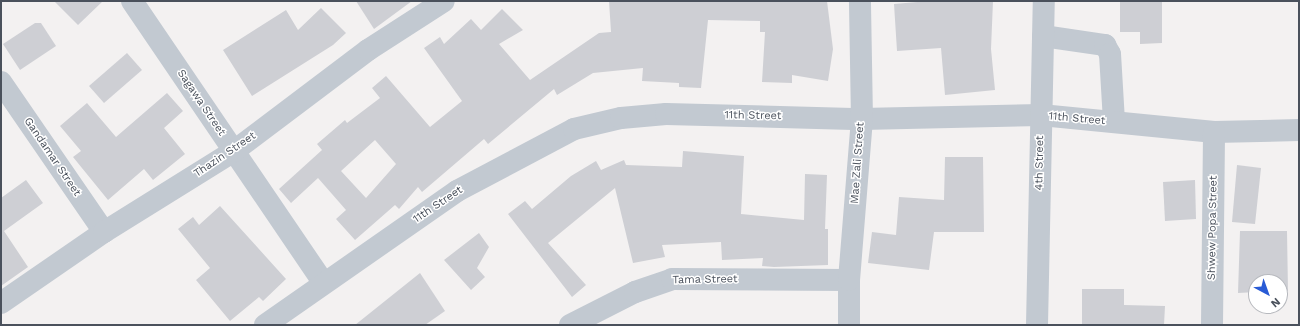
<!DOCTYPE html>
<style>
body{margin:0}
#map{position:relative;width:1300px;height:326px;overflow:hidden;background:#f3f1f1;font-family:"Work Sans",sans-serif}
div>[style]{position:absolute}
.building>*{inset:0;background:#cecfd4}
.minor>*{height:22px;margin:-11px;padding:0 11px;transform-origin:11px;border-radius:11px;background:#c2c9d1}
span{translate:-50% -50%;white-space:nowrap;text-align:center;line-height:1.15;-webkit-text-stroke:3px #fff;paint-order:stroke}
.street-label{font-size:11px;color:#4a515c}
.frame{position:absolute;inset:0;border:2px solid #4a515c;pointer-events:none}
.north{position:absolute;left:1248px;top:274px;width:40px;height:40px;box-sizing:border-box;background:#fff;border:1px solid #b7b9be;border-radius:50%;rotate:139deg;font-size:11px;font-weight:700;line-height:16px;text-align:center;color:#4a515c}
.north::after{content:'';display:block;margin:auto;width:14px;height:18px;background:#295bd5;clip-path:polygon(50% 0,100% 100%,50% 72%,0 100%)}
</style>
<div id="map">
<div class="building">
<div style="clip-path:polygon(54px 1px,103px 1px,78px 25px)"></div>
<div style="clip-path:polygon(356px 1px,412px 1px,374px 29px)"></div>
<div style="clip-path:polygon(evenodd,609px 1px,827px 1px,833px 49px,828px 81px,792px 75px,792px 83px,762px 82px,765px 32px,760px 32px,760px 21px,708px 20px,701px 88px,679px 87px,679px 83px,642px 81px,643px 68px,593px 73px,557px 95px,554px 89px,488px 144px,484px 139px,422px 192px,418px 187px,399px 209px,395px 205px,355px 240px,336px 219px,346px 210px,318px 178px,291px 203px,279px 189px,322px 150px,317px 144px,345px 120px,347px 123px,380px 98px,372px 88px,386px 76px,430px 127px,462px 101px,424px 48px,440px 37px,444px 44px,471px 19px,481px 30px,502px 9px,523px 30px,499px 44px,530px 80px,599px 33px,611px 32px,609px 1px,375px 140px,396px 164px,366px 198px,341px 171px,375px 140px)"></div>
<div style="clip-path:polygon(929px 1px,993px 1px,991px 49px,995px 90px,945px 95px,941px 48px,897px 51px,894px 4px)"></div>
<div style="clip-path:polygon(1120px 1px,1162px 1px,1162px 43px,1140px 44px,1140px 32px,1120px 32px)"></div>
<div style="clip-path:polygon(321px 8px,346px 33px,333px 45px,252px 96px,223px 50px,286px 10px,298px 30px)"></div>
<div style="clip-path:polygon(35px 23px,41px 23px,56px 46px,20px 70px,3px 44px)"></div>
<div style="clip-path:polygon(127px 53px,142px 70px,104px 103px,89px 86px)"></div>
<div style="clip-path:polygon(167px 93px,183px 111px,164px 128px,185px 154px,153px 180px,144px 169px,108px 200px,73px 157px,81px 151px,60px 126px,87px 103px,116px 137px)"></div>
<div style="clip-path:polygon(683px 151px,744px 156px,741px 214px,804px 220px,805px 174px,827px 175px,825px 229px,828px 229px,828px 265px,774px 267px,762px 266px,763px 258px,722px 260px,721px 242px,662px 245px,665px 257px,633px 263px,615px 188px,548px 243px,586px 285px,572px 297px,508px 214px,525px 201px,532px 209px,571px 176px,596px 161px,601px 170px,624px 160px,626px 165px,682px 167px)"></div>
<div style="clip-path:polygon(945px 157px,983px 157px,984px 232px,934px 232px,929px 270px,868px 263px,872px 232px,896px 235px,899px 197px,944px 200px)"></div>
<div style="clip-path:polygon(1237px 165px,1261px 168px,1255px 224px,1232px 222px)"></div>
<div style="clip-path:polygon(26px 180px,43px 203px,4px 231px,28px 267px,1px 286px,1px 198px)"></div>
<div style="clip-path:polygon(1195px 180px,1196px 219px,1165px 221px,1163px 182px)"></div>
<div style="clip-path:polygon(220px 206px,286px 279px,263px 301px,259px 297px,230px 321px,196px 280px,210px 268px,178px 229px,193px 217px,199px 225px)"></div>
<div style="clip-path:polygon(1240px 231px,1287px 231px,1288px 291px,1280px 291px,1280px 282px,1256px 282px,1256px 292px,1238px 293px)"></div>
<div style="clip-path:polygon(479px 233px,489px 247px,477px 268px,485px 277px,471px 290px,444px 260px)"></div>
<div style="clip-path:polygon(420px 273px,445px 311px,425px 325px,355px 325px)"></div>
<div style="clip-path:polygon(1082px 289px,1124px 289px,1124px 305px,1165px 306px,1164px 325px,1082px 325px)"></div>
</div>
<div class="minor">
<div style="left:132px;top:1px;width:341px;rotate:55.8deg"></div>
<div style="left:1043px;top:36px;width:63px;rotate:8.3deg"></div>
<div style="left:1105px;top:45px;width:10px;rotate:61deg"></div>
<div style="left:1110px;top:54px;width:68px;rotate:86.6deg"></div>
<div style="left:1px;top:82px;width:182px;rotate:55.5deg"></div>
<div style="left:1px;top:303px;width:125px;rotate:-34.6deg"></div>
<div style="left:104px;top:232px;width:153px;rotate:-31.9deg"></div>
<div style="left:234px;top:151px;width:168px;rotate:-37deg"></div>
<div style="left:368px;top:50px;width:90px;rotate:-32.8deg"></div>
<div style="left:265px;top:325px;width:234px;rotate:-34.9deg"></div>
<div style="left:457px;top:191px;width:132px;rotate:-27.9deg"></div>
<div style="left:574px;top:129px;width:48px;rotate:-13.2deg"></div>
<div style="left:621px;top:118px;width:45px;rotate:-5.1deg"></div>
<div style="left:666px;top:114px;width:196px;rotate:1.5deg"></div>
<div style="left:862px;top:119px;width:179px;rotate:-1.3deg"></div>
<div style="left:1041px;top:115px;width:174px;rotate:5.6deg"></div>
<div style="left:1214px;top:132px;width:85px;rotate:-1.3deg"></div>
<div style="left:570px;top:325px;width:73px;rotate:-26.9deg"></div>
<div style="left:635px;top:292px;width:39px;rotate:-19deg"></div>
<div style="left:672px;top:279px;width:177px;rotate:0.3deg"></div>
<div style="left:849px;top:325px;width:45px;rotate:-90deg"></div>
<div style="left:849px;top:280px;width:162px;rotate:-85.4deg"></div>
<div style="left:862px;top:119px;width:118px;rotate:-91deg"></div>
<div style="left:1037px;top:325px;width:324px;rotate:-88.8deg"></div>
<div style="left:1212px;top:325px;width:193px;rotate:-89.4deg"></div>
</div>
<div class="street-label">
<span style="left:201px;top:103px;rotate:56deg">Sagawa Street</span>
<span style="left:753px;top:116px;rotate:1deg">11th Street</span>
<span style="left:1077px;top:119px;rotate:5deg">11th Street</span>
<span style="left:225px;top:155px;rotate:-34deg">Thazin Street</span>
<span style="left:52px;top:157px;rotate:56deg">Gandamar Street</span>
<span style="left:858px;top:163px;rotate:-86deg">Mae Zali Street</span>
<span style="left:1040px;top:163px;rotate:-89deg">4th Street</span>
<span style="left:438px;top:205px;rotate:-34deg">11th Street</span>
<span style="left:1213px;top:228px;rotate:-89deg">Shwew Popa Street</span>
<span style="left:705px;top:280px;rotate:-1deg">Tama Street</span>
</div>
<div class="frame"></div>
<div class="north">N</div>
</div>
